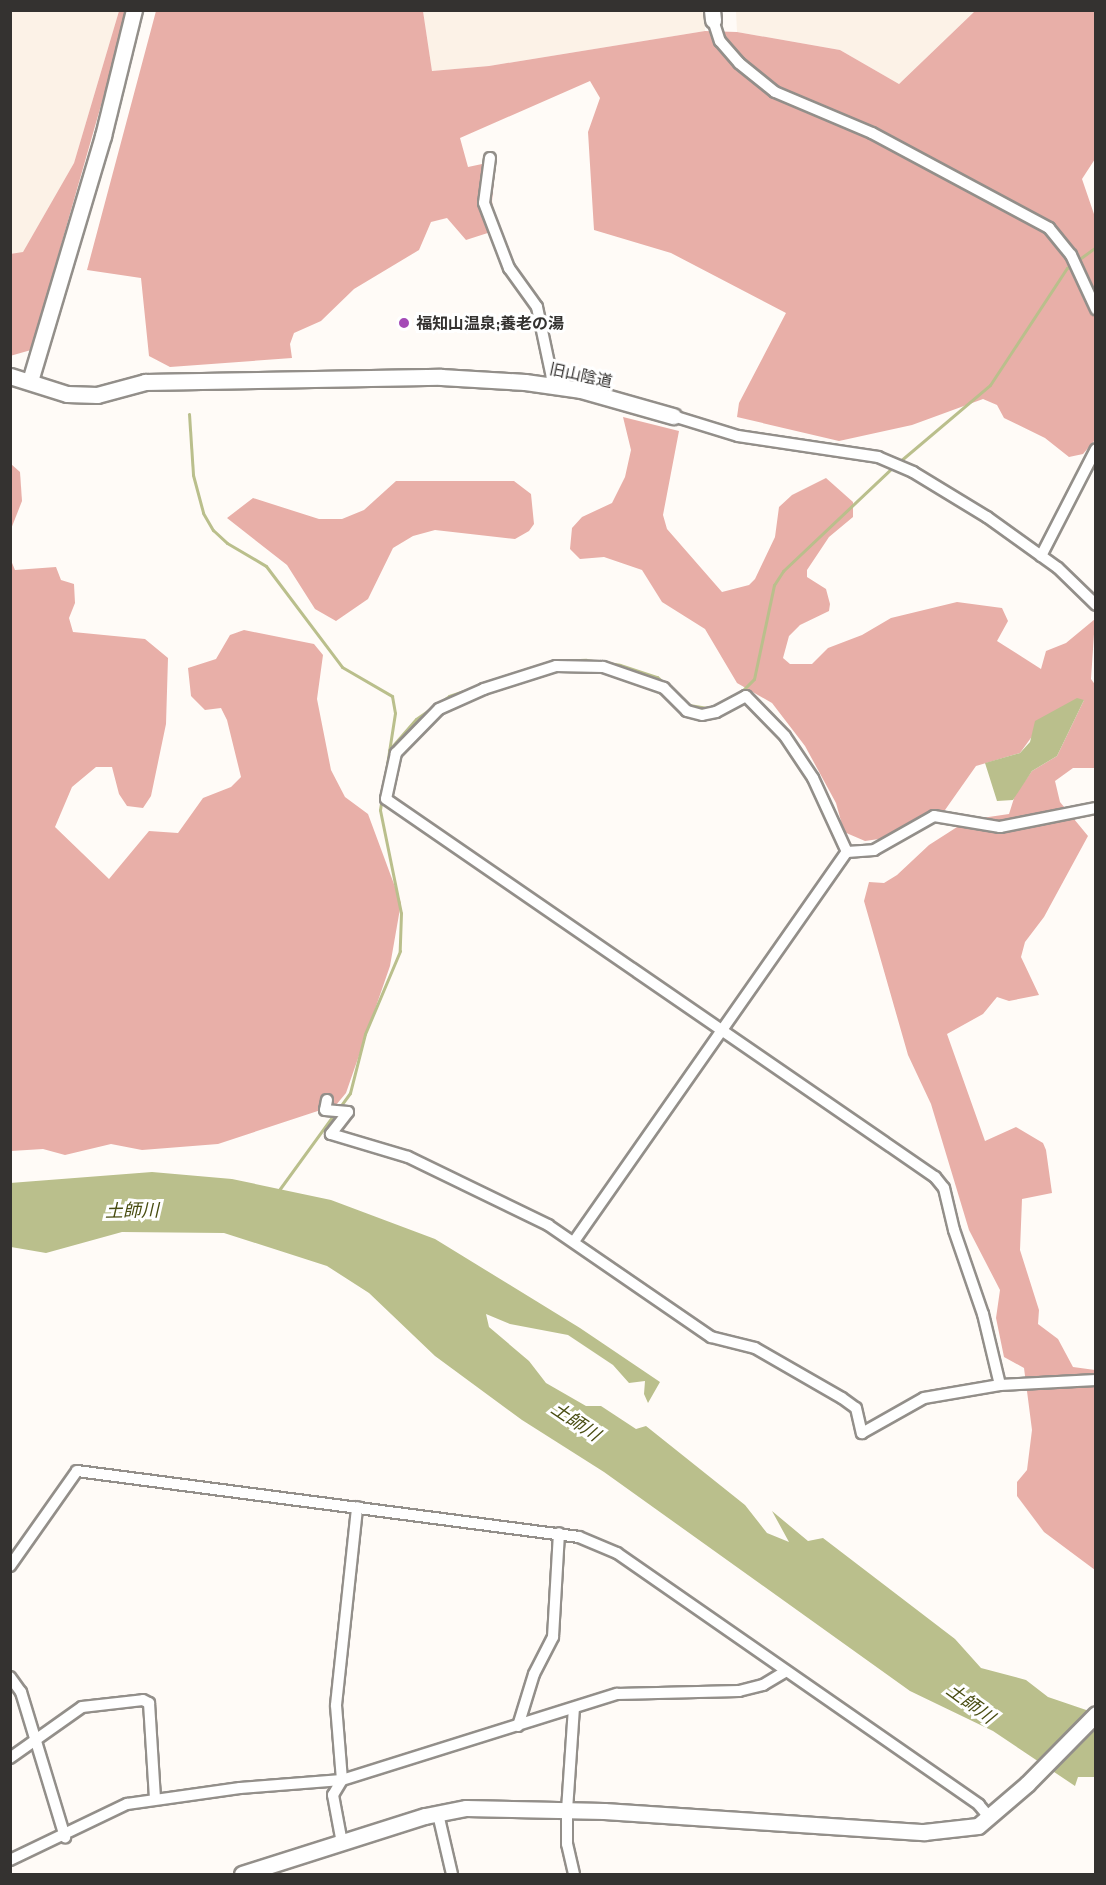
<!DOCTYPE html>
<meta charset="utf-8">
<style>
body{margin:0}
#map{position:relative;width:1106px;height:1885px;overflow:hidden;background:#fffbf7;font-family:"Exo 2","Noto Sans JP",sans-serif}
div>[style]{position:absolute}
.built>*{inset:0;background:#fcf2e7}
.forest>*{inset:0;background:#e8afa8}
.water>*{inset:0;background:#babf8c}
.stream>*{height:3px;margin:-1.5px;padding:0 1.5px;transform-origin:1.5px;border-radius:1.5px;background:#babf8c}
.roads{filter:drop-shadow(2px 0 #938f8a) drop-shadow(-2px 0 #938f8a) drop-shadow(0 2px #938f8a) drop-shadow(0 -2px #938f8a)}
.street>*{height:10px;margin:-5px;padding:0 5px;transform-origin:5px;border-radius:5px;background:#fff}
.secondary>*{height:15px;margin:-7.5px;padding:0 7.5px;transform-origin:7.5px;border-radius:7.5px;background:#fff}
.dots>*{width:16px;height:16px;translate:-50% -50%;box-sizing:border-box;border:3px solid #fff;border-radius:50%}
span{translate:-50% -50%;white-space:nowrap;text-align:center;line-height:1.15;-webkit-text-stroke:6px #fff;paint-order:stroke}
.poi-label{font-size:16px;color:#343230;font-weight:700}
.left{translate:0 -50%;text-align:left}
.street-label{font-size:16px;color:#343230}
.water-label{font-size:18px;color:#494d12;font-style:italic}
.frame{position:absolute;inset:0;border:12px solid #343230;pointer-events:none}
</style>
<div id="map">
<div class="built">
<div style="clip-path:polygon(11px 11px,119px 11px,74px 163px,23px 253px,11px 254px)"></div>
<div style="clip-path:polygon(423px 11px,705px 11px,705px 31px,489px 66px,432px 71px)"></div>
<div style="clip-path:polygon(736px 11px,975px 11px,899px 84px,840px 50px,737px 32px)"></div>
</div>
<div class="forest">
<div style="clip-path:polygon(119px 11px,128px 11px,31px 350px,10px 356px,10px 254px,23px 252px,74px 163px)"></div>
<div style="clip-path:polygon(156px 11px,423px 11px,432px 71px,489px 66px,705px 31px,737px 32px,840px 50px,899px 84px,975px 11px,1095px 11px,1095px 159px,1082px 179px,1095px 217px,1095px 440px,1083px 454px,1069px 457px,1045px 438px,1004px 418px,997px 405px,983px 399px,912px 425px,839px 441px,737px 417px,739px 403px,786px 313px,671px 253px,594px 230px,588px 132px,600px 98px,590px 81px,460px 138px,468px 167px,482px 164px,495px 171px,492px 201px,497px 230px,466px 240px,447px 218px,431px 222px,419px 250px,354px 289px,321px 321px,294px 333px,290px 344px,292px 358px,170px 367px,149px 356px,141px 278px,87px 270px)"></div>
<div style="clip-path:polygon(623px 417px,679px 431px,663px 515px,667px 529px,722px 592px,749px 585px,755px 579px,775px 537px,779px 507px,792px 495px,826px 478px,853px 502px,853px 517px,829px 537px,807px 570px,807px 577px,826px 589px,830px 604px,829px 611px,800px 625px,789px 636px,783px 658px,790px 664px,812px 664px,828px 648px,862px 635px,891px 618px,957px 602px,1002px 608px,1008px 621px,997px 641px,1041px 669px,1046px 651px,1066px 643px,1095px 619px,1091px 679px,1096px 686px,1095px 768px,1073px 768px,1055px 781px,1060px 802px,1088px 836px,1044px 917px,1025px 942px,1021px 957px,1039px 995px,1009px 1001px,997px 997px,983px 1014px,947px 1034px,985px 1141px,1016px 1127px,1043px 1143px,1046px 1150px,1052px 1193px,1022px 1199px,1020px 1250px,1039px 1310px,1038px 1324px,1058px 1339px,1073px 1367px,1095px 1370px,1095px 1570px,1044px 1532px,1017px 1496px,1017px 1482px,1027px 1470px,1032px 1430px,1024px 1368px,1004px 1357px,996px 1318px,1000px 1290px,969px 1230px,931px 1104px,908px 1055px,864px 901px,869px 882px,884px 883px,897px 875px,929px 845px,968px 820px,1009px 814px,1015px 795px,1032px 771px,1057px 756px,1084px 700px,1033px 735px,1020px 753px,976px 766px,945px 810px,879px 839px,865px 841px,844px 832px,836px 803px,805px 746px,772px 703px,737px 683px,705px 629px,662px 602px,642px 570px,604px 557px,580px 559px,570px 549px,572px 528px,582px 517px,612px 503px,625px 477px,631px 450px)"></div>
<div style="clip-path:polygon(11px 464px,20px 472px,22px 501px,11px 529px)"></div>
<div style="clip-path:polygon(396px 481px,514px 481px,531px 494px,534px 524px,529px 531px,515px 539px,435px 530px,413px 536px,393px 548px,368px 599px,336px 621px,315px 609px,287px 565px,227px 518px,253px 498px,319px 519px,342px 519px,364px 510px)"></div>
<div style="clip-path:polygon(10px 558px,15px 570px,56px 567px,61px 580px,74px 584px,75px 603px,69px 618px,73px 632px,145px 639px,168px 658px,166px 724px,151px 796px,143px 808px,127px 806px,119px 794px,112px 767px,96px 767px,72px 787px,55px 827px,109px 879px,149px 831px,178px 833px,203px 798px,231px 787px,241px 777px,227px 720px,221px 708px,205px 710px,191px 696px,188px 668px,216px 659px,230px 635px,244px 630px,314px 644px,323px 655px,317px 699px,331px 770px,345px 797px,368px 814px,401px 903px,390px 966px,346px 1093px,336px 1105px,218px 1144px,142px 1150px,111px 1144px,65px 1155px,43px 1149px,11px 1151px)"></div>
</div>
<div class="water">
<div style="clip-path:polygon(1077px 698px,1084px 700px,1057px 756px,1032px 771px,1013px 800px,997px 801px,985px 763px,1020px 753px,1030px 742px,1035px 721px)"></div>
<div style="clip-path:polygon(152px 1172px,232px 1179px,331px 1200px,435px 1239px,580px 1328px,660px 1382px,648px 1403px,644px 1394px,645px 1381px,629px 1383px,613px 1365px,568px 1335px,510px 1324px,486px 1314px,489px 1327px,529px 1361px,546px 1383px,586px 1406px,601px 1406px,636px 1429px,646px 1426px,745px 1505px,767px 1533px,789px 1542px,772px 1511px,808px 1541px,823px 1538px,955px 1639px,981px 1668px,1026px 1680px,1048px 1697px,1095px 1713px,1095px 1777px,1078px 1777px,1075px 1786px,993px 1731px,910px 1691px,604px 1472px,522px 1420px,435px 1356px,369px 1293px,327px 1266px,224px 1233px,122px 1232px,46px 1253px,11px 1247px,10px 1183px)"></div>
</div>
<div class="stream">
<div style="left:189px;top:414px;width:61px;rotate:86.2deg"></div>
<div style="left:193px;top:475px;width:39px;rotate:75deg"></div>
<div style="left:203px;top:513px;width:20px;rotate:60deg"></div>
<div style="left:213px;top:530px;width:19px;rotate:43deg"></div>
<div style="left:227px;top:543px;width:45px;rotate:30.5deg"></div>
<div style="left:266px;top:566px;width:126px;rotate:53deg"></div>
<div style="left:342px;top:667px;width:58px;rotate:30.1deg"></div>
<div style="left:392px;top:696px;width:17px;rotate:80deg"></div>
<div style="left:395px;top:713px;width:98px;rotate:98.8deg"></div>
<div style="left:380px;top:810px;width:105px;rotate:78.5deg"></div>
<div style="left:401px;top:913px;width:38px;rotate:92deg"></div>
<div style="left:400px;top:951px;width:90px;rotate:112.9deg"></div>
<div style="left:365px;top:1034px;width:61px;rotate:104.3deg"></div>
<div style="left:350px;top:1093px;width:19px;rotate:126deg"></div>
<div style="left:899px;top:462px;width:119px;rotate:-40.2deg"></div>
<div style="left:990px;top:385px;width:140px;rotate:-56.7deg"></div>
<div style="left:1067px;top:268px;width:36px;rotate:-36deg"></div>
<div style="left:739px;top:694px;width:21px;rotate:-45deg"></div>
<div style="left:754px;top:679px;width:96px;rotate:-78deg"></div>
<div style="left:774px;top:585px;width:17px;rotate:-57deg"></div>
<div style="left:783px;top:571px;width:153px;rotate:-43.4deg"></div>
<div style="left:389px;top:750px;width:41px;rotate:-48.9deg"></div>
<div style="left:416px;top:719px;width:40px;rotate:-34.9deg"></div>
<div style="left:449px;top:696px;width:110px;rotate:-18.6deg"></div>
<div style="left:553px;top:661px;width:33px;rotate:-2deg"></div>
<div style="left:586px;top:660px;width:34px;rotate:8deg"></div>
<div style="left:620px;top:665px;width:39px;rotate:18deg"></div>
<div style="left:657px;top:677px;width:43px;rotate:41.2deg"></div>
<div style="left:689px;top:705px;width:20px;rotate:9deg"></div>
<div style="left:279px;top:1190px;width:95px;rotate:-54deg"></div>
</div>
<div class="roads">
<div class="street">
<div style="left:713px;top:20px;width:22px;rotate:72deg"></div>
<div style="left:720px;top:41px;width:29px;rotate:49deg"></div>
<div style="left:739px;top:63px;width:46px;rotate:38.9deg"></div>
<div style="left:775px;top:92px;width:105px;rotate:22.9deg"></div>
<div style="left:872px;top:133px;width:201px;rotate:28.2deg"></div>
<div style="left:1049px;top:228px;width:35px;rotate:51deg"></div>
<div style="left:1071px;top:255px;width:60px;rotate:65.2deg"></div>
<div style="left:490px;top:158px;width:45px;rotate:97.6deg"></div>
<div style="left:484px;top:203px;width:70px;rotate:69deg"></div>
<div style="left:509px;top:268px;width:48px;rotate:54.3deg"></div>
<div style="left:537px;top:307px;width:82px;rotate:78deg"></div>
<div style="left:673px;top:416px;width:68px;rotate:17.1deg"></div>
<div style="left:738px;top:436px;width:142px;rotate:8.5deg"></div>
<div style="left:878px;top:457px;width:38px;rotate:23deg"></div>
<div style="left:913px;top:472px;width:87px;rotate:31.3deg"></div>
<div style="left:987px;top:517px;width:87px;rotate:35.7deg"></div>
<div style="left:1058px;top:568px;width:53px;rotate:44.2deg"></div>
<div style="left:1041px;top:556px;width:120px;rotate:-62.8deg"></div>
<div style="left:847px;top:852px;width:81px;rotate:-114.7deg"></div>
<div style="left:813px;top:778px;width:50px;rotate:-123.7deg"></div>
<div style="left:785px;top:736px;width:56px;rotate:-134.3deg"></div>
<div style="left:746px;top:696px;width:34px;rotate:152deg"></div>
<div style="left:716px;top:712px;width:14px;rotate:168deg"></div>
<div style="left:702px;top:715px;width:16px;rotate:-165deg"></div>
<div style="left:687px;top:711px;width:33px;rotate:-135deg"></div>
<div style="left:664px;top:688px;width:65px;rotate:-161deg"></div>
<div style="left:603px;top:667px;width:47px;rotate:-178.8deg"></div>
<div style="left:556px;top:666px;width:76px;rotate:162.3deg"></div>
<div style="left:484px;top:689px;width:49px;rotate:156deg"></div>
<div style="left:439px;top:709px;width:62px;rotate:134.3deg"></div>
<div style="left:396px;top:753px;width:47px;rotate:102.3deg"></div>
<div style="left:386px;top:799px;width:667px;rotate:34.55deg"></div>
<div style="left:935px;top:1177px;width:14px;rotate:51deg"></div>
<div style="left:944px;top:1188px;width:43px;rotate:76.6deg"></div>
<div style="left:954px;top:1230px;width:89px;rotate:71deg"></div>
<div style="left:983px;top:1314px;width:73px;rotate:76.5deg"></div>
<div style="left:327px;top:1100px;width:10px;rotate:101deg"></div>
<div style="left:325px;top:1110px;width:23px;rotate:5deg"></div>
<div style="left:348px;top:1112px;width:28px;rotate:128deg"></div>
<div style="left:331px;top:1134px;width:80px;rotate:16.6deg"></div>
<div style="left:408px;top:1157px;width:156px;rotate:25.9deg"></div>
<div style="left:548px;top:1225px;width:198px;rotate:34.5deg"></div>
<div style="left:711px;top:1337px;width:45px;rotate:14deg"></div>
<div style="left:755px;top:1348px;width:100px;rotate:29.9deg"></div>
<div style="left:842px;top:1398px;width:17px;rotate:36deg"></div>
<div style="left:856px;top:1408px;width:26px;rotate:77deg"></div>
<div style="left:862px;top:1433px;width:71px;rotate:-29.4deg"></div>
<div style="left:924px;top:1398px;width:77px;rotate:-9.7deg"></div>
<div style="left:1000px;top:1385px;width:96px;rotate:-3deg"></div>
<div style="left:575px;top:1240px;width:474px;rotate:-55deg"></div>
<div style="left:847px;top:852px;width:27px;rotate:-4deg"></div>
<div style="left:874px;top:850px;width:69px;rotate:-29.5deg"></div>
<div style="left:934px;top:816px;width:67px;rotate:9.5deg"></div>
<div style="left:1000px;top:827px;width:98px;rotate:-11.2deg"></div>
<div style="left:10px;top:1566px;width:116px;rotate:-54.8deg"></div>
<div style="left:77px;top:1471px;width:506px;rotate:7.49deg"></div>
<div style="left:579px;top:1537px;width:41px;rotate:22.8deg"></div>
<div style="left:617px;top:1553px;width:441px;rotate:34.8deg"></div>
<div style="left:979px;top:1805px;width:17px;rotate:50deg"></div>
<div style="left:10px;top:1677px;width:19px;rotate:54deg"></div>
<div style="left:21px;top:1692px;width:152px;rotate:73.1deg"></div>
<div style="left:518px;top:1726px;width:54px;rotate:-72.9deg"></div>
<div style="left:534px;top:1674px;width:42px;rotate:-62.8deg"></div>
<div style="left:553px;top:1637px;width:104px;rotate:-86.7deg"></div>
<div style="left:10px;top:1758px;width:88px;rotate:-35.3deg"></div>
<div style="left:82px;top:1707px;width:61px;rotate:-6.5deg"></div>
<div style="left:143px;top:1700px;width:7px;rotate:27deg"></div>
<div style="left:149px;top:1703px;width:96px;rotate:86.4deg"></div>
<div style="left:438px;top:1814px;width:62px;rotate:76.9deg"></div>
<div style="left:342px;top:1843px;width:49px;rotate:-100.6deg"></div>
<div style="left:333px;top:1795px;width:17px;rotate:-59deg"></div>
<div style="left:342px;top:1780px;width:75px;rotate:-94.6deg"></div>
<div style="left:336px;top:1705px;width:199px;rotate:-83.9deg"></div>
<div style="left:10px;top:1860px;width:130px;rotate:-25.6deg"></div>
<div style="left:127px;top:1804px;width:114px;rotate:-8.1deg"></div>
<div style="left:240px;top:1788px;width:102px;rotate:-4.5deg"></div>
<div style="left:342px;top:1780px;width:288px;rotate:-17.4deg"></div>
<div style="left:617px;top:1694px;width:122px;rotate:-1.4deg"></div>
<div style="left:739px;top:1691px;width:25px;rotate:-14deg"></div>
<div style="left:763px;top:1685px;width:26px;rotate:-31deg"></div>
<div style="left:574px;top:1874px;width:31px;rotate:-103deg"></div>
<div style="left:567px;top:1844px;width:34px;rotate:-90deg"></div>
<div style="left:567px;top:1810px;width:102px;rotate:-86.1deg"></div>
</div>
<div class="secondary">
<div style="left:712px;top:10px;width:10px;rotate:84deg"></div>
<div style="left:10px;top:376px;width:60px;rotate:17.5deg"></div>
<div style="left:67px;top:394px;width:30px;rotate:2deg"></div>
<div style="left:97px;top:395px;width:50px;rotate:-15.2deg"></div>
<div style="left:145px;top:382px;width:296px;rotate:-1deg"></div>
<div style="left:441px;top:377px;width:84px;rotate:3.4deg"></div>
<div style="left:525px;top:382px;width:57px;rotate:8.1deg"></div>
<div style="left:581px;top:390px;width:96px;rotate:15.8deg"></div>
<div style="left:30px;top:381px;width:256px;rotate:-73.4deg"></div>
<div style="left:103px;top:136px;width:130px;rotate:-76.2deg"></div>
<div style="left:242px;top:1874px;width:192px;rotate:-17.6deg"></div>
<div style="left:425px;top:1816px;width:42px;rotate:-11deg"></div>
<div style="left:466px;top:1808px;width:138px;rotate:1.2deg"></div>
<div style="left:604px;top:1811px;width:321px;rotate:3.8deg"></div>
<div style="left:924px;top:1832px;width:54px;rotate:-6.3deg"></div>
<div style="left:978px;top:1826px;width:65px;rotate:-40.6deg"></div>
<div style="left:1027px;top:1784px;width:98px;rotate:-45.4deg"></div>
</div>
</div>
<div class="dots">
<div style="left:404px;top:323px;background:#a44ab6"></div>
</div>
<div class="poi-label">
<span class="left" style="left:416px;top:323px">福知山温泉;養老の湯</span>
</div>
<div class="street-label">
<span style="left:581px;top:375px;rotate:12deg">旧山陰道</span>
</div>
<div class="water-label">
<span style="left:132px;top:1210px;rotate:-1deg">土師川</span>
<span style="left:576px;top:1421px;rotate:34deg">土師川</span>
<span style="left:971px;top:1703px;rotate:36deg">土師川</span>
</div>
<div class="frame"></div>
</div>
